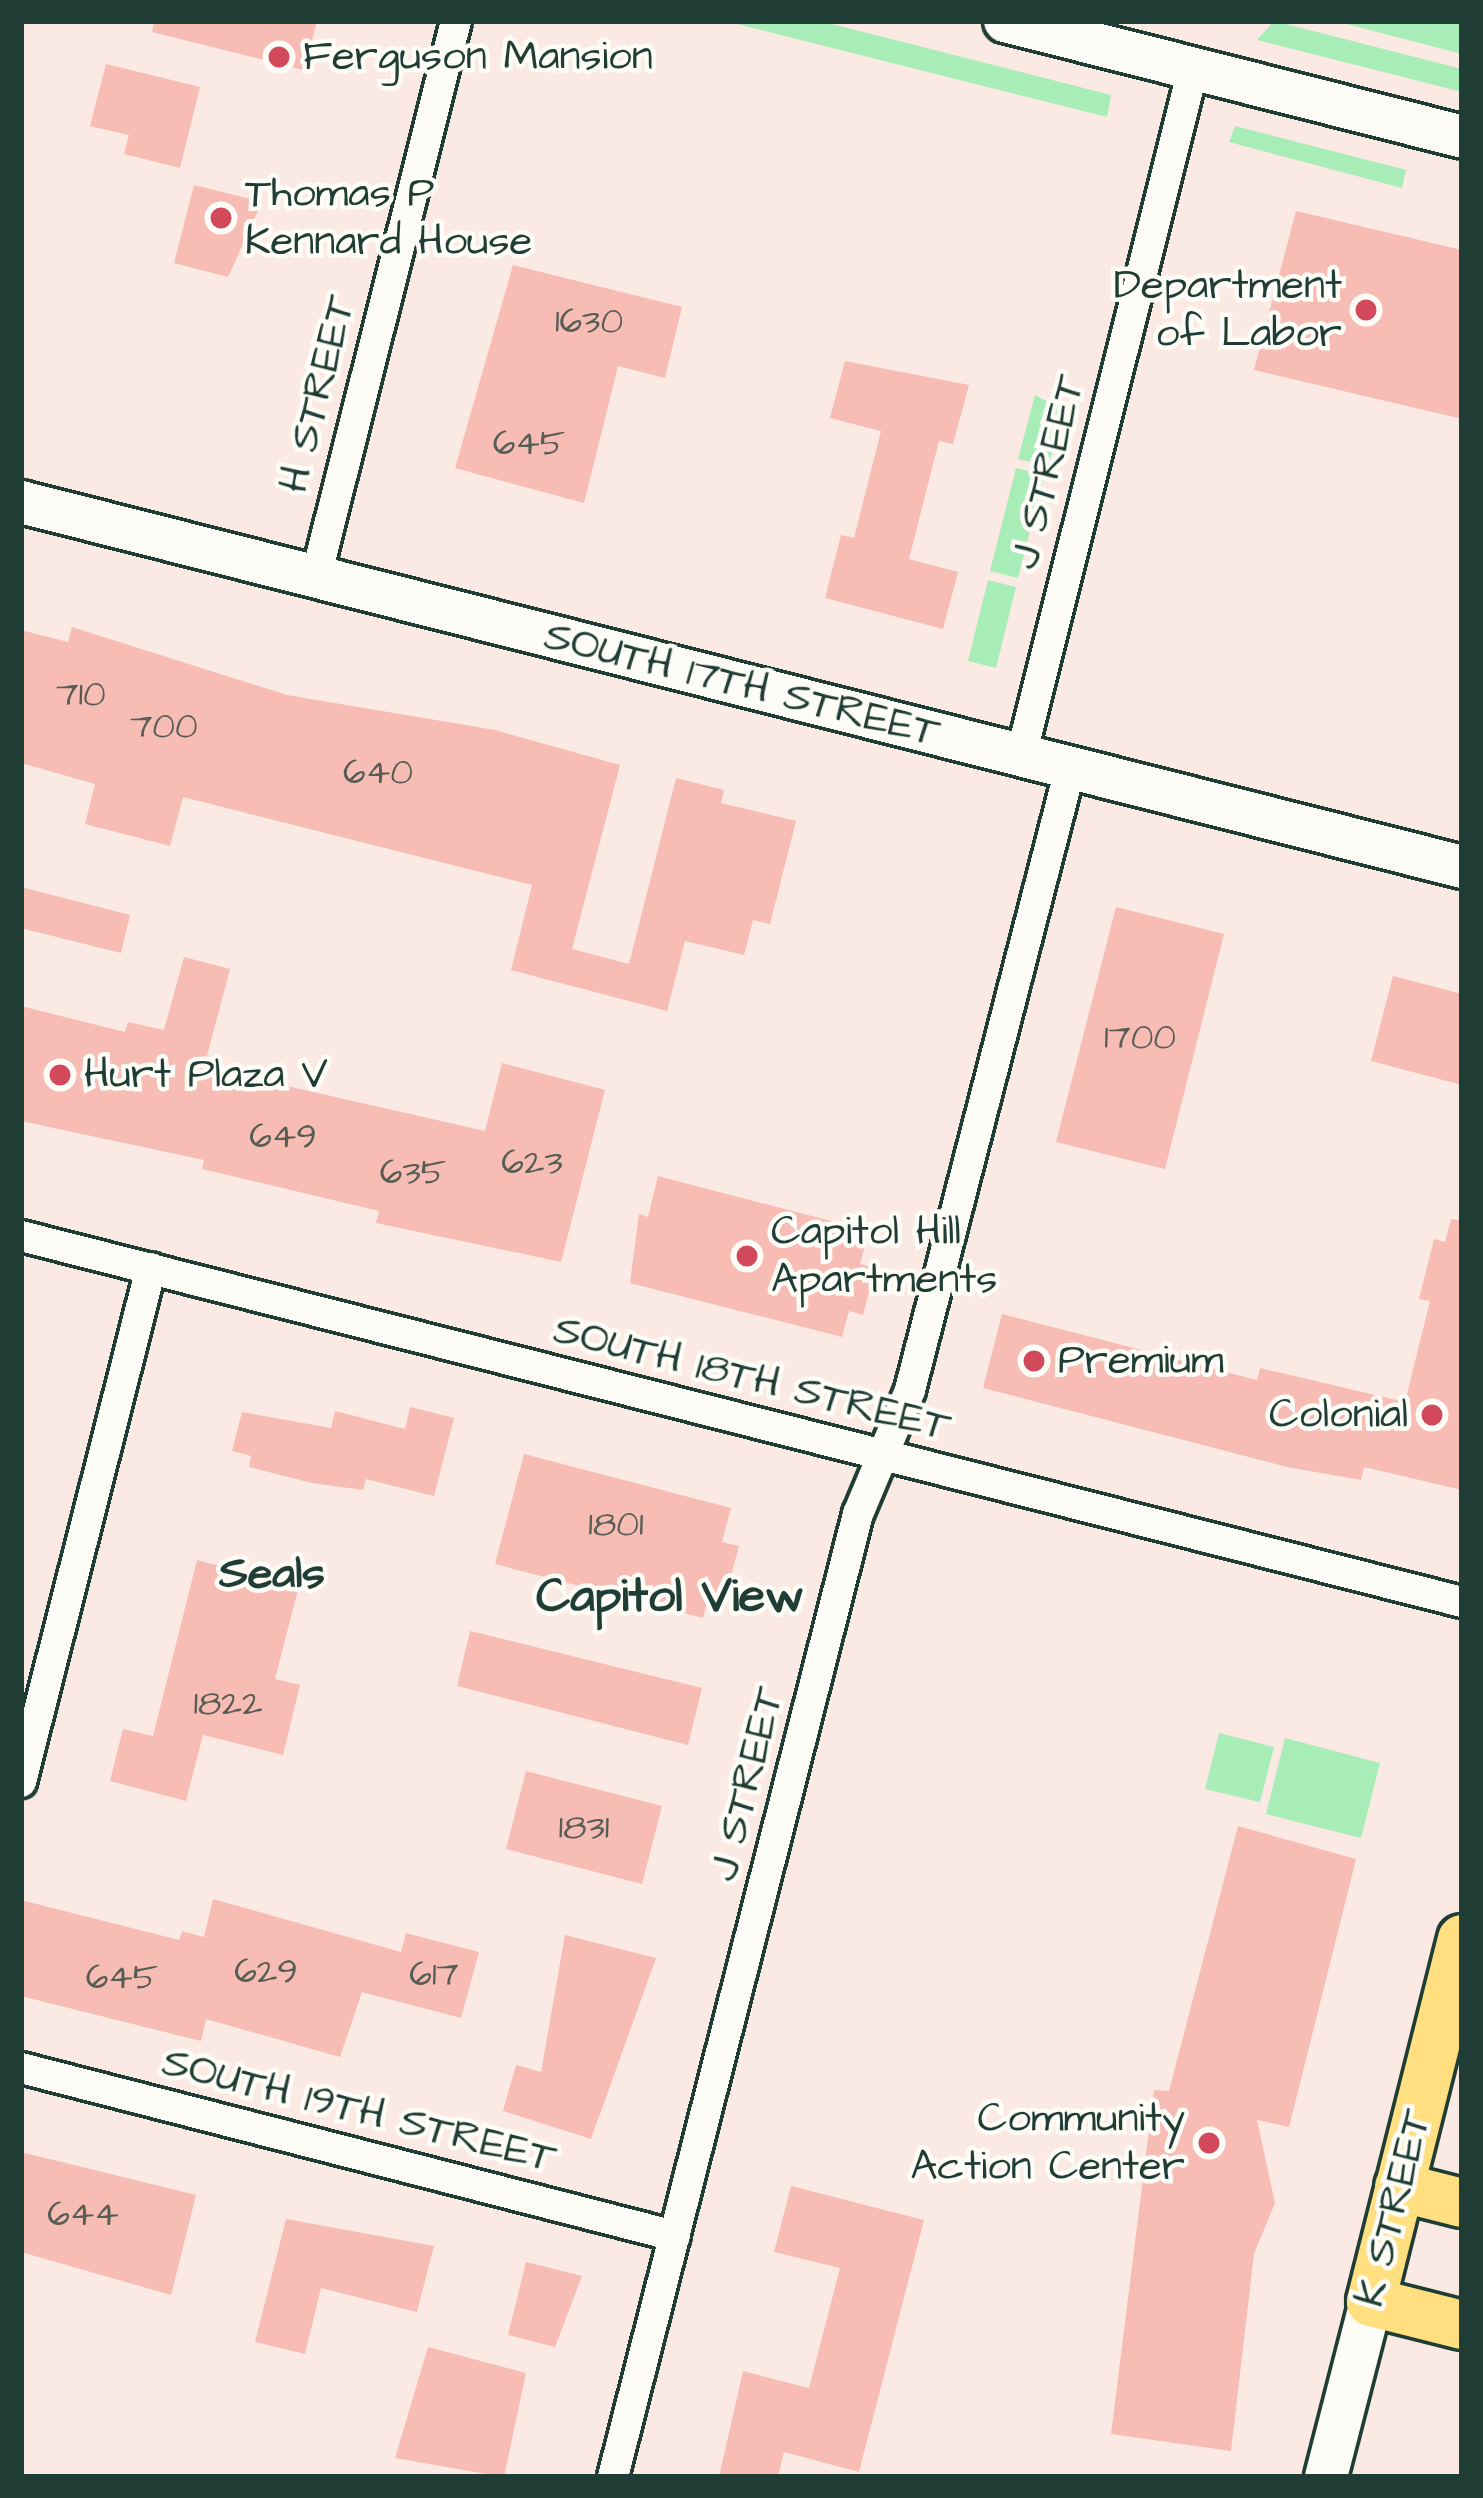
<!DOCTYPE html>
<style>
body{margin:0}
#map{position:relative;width:1483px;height:2498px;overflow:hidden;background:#fbe9e3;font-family:"Architects Daughter",sans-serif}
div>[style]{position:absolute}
.green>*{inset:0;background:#a8ecb7}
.building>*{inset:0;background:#f7bcb4}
.roads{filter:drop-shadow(3px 0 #1f3d34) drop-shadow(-3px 0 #1f3d34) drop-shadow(0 3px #1f3d34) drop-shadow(0 -3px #1f3d34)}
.street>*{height:30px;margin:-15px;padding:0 15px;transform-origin:15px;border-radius:15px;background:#fdfcf7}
.secondary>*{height:42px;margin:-21px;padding:0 21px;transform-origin:21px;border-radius:21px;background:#fdfcf7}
.primary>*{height:48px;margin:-24px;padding:0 24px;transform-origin:24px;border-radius:24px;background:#ffdf80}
.dots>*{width:33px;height:33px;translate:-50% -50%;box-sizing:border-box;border:6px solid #fdfcf7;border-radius:50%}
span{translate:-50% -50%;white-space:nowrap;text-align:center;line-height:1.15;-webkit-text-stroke:9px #fdfcf7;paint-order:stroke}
.number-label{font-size:36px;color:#555d54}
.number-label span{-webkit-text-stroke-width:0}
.poi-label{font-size:42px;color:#1f3d34}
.left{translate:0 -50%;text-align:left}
.right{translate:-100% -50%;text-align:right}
.street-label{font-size:42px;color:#1f3d34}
.neighbourhood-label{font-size:45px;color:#1f3d34;font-weight:700}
.quarter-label{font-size:48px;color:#1f3d34;font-weight:700}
.frame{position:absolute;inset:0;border:24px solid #1f3d34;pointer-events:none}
</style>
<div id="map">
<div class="green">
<div style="clip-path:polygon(725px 21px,820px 21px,1111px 95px,1107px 117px)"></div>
<div style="clip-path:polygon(1274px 21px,1462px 69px,1462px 92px,1257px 40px)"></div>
<div style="clip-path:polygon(1335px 21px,1462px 21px,1462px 54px)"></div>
<div style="clip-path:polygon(1235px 126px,1406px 170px,1402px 188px,1229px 142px)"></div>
<div style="clip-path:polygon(1035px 395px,1064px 411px,1048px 466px,1018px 459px)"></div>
<div style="clip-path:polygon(1016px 468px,1044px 475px,1018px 578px,990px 571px)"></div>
<div style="clip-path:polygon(988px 580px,1016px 587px,996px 668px,968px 661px)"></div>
<div style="clip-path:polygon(1219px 1733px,1274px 1747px,1260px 1802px,1205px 1789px)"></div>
<div style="clip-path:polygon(1285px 1738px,1380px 1763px,1361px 1838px,1266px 1814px)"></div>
</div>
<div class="building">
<div style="clip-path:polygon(154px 21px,317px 21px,304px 70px,152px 32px)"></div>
<div style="clip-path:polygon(106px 64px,200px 87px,180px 168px,124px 154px,129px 135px,90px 126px)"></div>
<div style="clip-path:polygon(194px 185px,262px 202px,228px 277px,174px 263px)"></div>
<div style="clip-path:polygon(1296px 211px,1462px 250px,1462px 419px,1254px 370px)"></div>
<div style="clip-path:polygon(513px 265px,682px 307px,665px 378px,618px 366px,584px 503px,455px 468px)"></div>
<div style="clip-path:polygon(845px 361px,969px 385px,953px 444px,939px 441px,909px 559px,958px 572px,943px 629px,825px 598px,841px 535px,854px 538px,881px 431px,830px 418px)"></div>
<div style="clip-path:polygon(72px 627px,287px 695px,495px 730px,620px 765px,572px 949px,629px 964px,676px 778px,724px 790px,721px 803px,796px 821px,770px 924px,753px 920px,744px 955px,685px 941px,667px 1011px,511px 970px,532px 885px,183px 797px,170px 846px,85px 824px,95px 784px,21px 763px,21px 630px,68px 642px)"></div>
<div style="clip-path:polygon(21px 887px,130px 915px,121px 953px,21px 928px)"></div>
<div style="clip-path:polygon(1116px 907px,1224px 934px,1165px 1169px,1056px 1142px)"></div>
<div style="clip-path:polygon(184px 957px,230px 969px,204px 1067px,485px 1131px,502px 1063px,605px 1090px,561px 1262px,376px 1223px,379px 1211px,202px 1169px,204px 1160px,21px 1121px,21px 1006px,125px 1032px,128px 1022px,164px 1030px)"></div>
<div style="clip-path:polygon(1393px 976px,1462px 994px,1462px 1085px,1371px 1061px)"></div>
<div style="clip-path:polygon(658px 1176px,869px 1231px,860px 1264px,875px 1268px,863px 1315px,849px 1311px,842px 1337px,630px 1283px,639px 1214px,648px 1217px)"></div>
<div style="clip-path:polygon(1451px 1219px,1462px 1221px,1462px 1490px,1364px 1467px,1361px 1480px,1287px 1467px,983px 1388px,1002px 1314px,1257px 1380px,1260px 1368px,1405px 1402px,1430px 1301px,1419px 1299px,1434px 1239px,1445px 1242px)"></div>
<div style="clip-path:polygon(410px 1407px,454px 1418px,434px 1496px,366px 1479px,363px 1490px,312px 1483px,249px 1467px,251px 1456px,232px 1451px,242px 1412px,331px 1428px,335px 1411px,405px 1429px)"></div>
<div style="clip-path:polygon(524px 1454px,731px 1508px,722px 1542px,739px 1546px,725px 1598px,709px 1594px,703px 1618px,495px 1564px)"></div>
<div style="clip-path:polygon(197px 1560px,299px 1586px,275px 1679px,300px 1685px,283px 1755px,203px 1735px,186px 1801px,110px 1781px,123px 1729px,153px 1736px)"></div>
<div style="clip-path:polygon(470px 1631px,702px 1688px,688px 1745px,457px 1686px)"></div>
<div style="clip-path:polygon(526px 1771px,662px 1806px,642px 1884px,506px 1849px)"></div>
<div style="clip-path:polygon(1238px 1826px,1356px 1859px,1289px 2127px,1257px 2120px,1275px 2203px,1254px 2254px,1231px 2451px,1111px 2434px,1154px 2090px,1169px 2091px)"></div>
<div style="clip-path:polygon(213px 1899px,401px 1952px,406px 1933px,479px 1952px,461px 2018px,362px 1992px,340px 2057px,206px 2019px,201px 2041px,21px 1996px,21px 1900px,179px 1940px,182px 1931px,204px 1937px)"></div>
<div style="clip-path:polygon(565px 1935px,656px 1958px,591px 2139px,503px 2111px,516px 2065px,541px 2072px)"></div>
<div style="clip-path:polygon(21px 2152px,196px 2195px,171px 2295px,21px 2252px)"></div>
<div style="clip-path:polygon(791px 2186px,924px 2220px,859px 2472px,784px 2452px,778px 2477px,719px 2477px,743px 2371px,809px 2388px,840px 2268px,774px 2252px)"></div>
<div style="clip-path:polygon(286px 2219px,434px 2246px,417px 2312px,321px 2288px,305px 2354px,255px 2342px)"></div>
<div style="clip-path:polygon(526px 2262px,582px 2276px,555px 2347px,508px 2335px)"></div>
<div style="clip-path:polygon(428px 2347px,526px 2373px,504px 2477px,395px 2458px)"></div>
</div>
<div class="roads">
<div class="street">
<div style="left:316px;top:577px;width:573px;rotate:-75.87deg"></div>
<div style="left:1021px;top:756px;width:708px;rotate:-75.94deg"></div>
<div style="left:21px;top:1236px;width:1487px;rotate:14.25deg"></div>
<div style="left:21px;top:1782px;width:530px;rotate:-75.81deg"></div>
<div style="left:21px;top:2068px;width:675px;rotate:14.41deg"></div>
<div style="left:613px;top:2477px;width:994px;rotate:-75.73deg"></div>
<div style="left:858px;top:1514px;width:134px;rotate:-67.2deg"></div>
<div style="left:910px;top:1390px;width:641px;rotate:-75.55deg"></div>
</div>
<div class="secondary">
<div style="left:1005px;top:21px;width:471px;rotate:14.2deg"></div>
<div style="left:21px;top:502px;width:1487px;rotate:14.21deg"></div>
<div style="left:1326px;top:2477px;width:181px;rotate:-75.6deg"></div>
</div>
<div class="primary">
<div style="left:1462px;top:1939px;width:374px;rotate:104.1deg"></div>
<div style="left:1371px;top:2302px;width:94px;rotate:14.2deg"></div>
<div style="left:1399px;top:2187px;width:65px;rotate:14.3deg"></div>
</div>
</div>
<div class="dots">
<div style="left:279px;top:57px;background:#d1495b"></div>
<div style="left:221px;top:218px;background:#d1495b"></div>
<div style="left:1366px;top:310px;background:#d1495b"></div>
<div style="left:60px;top:1075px;background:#d1495b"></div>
<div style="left:747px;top:1256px;background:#d1495b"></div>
<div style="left:1034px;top:1361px;background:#d1495b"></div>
<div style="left:1432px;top:1415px;background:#d1495b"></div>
<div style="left:1209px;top:2143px;background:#d1495b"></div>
</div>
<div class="number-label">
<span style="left:589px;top:322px">1630</span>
<span style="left:529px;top:444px">645</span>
<span style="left:81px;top:695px">710</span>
<span style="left:164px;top:727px">700</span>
<span style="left:378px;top:773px">640</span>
<span style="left:1140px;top:1038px">1700</span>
<span style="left:283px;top:1137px">649</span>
<span style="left:532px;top:1163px">623</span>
<span style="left:413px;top:1173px">635</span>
<span style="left:616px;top:1525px">1801</span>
<span style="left:228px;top:1704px">1822</span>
<span style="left:584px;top:1828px">1831</span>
<span style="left:266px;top:1972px">629</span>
<span style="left:434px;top:1975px">617</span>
<span style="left:122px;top:1978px">645</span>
<span style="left:83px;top:2215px">644</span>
</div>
<div class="poi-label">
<span class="left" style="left:303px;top:57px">Ferguson Mansion</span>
<span class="left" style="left:245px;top:218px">Thomas P<br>Kennard House</span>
<span class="right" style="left:1342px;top:310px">Department<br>of Labor</span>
<span class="left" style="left:84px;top:1075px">Hurt Plaza V</span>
<span class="left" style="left:771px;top:1256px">Capitol Hill<br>Apartments</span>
<span class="left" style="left:1058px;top:1361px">Premium</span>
<span class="right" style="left:1408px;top:1415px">Colonial</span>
<span class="right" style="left:1185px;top:2143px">Community<br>Action Center</span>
</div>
<div class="street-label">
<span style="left:318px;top:394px;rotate:-76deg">H STREET</span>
<span style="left:1048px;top:472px;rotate:-76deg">J STREET</span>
<span style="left:742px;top:685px;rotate:14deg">SOUTH 17TH STREET</span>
<span style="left:752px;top:1379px;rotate:14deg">SOUTH 18TH STREET</span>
<span style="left:747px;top:1784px;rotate:-76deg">J STREET</span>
<span style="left:359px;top:2111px;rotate:14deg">SOUTH 19TH STREET</span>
<span style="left:1394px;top:2208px;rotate:-76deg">K STREET</span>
</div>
<div class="neighbourhood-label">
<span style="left:272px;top:1575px">Seals</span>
</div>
<div class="quarter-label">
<span style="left:670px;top:1598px">Capitol View</span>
</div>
<div class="frame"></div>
</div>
